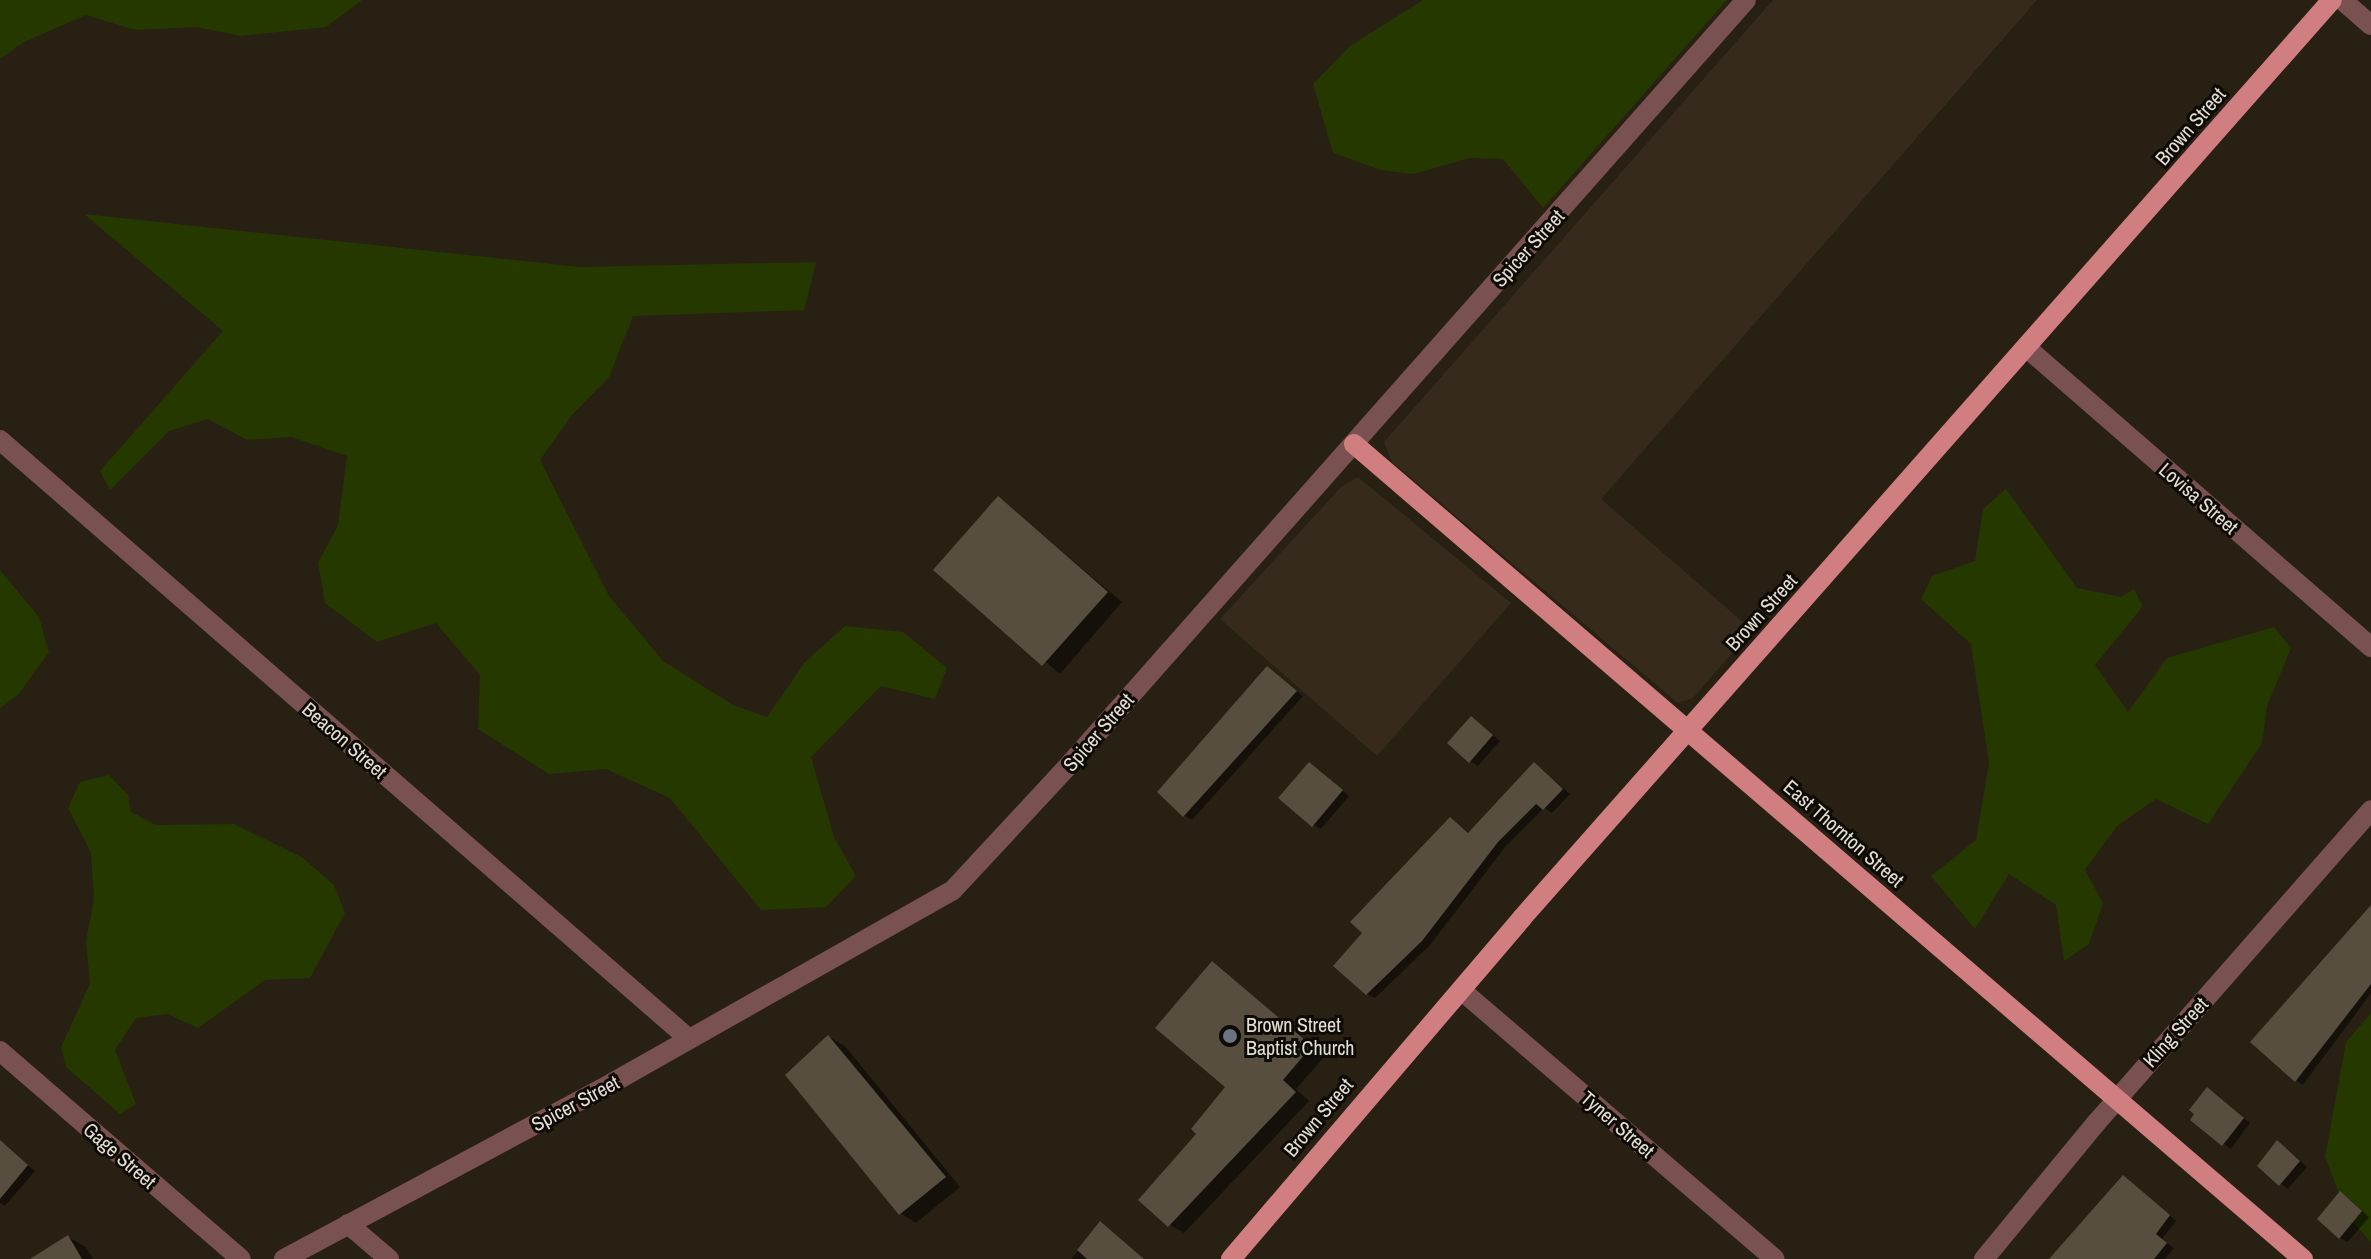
<!DOCTYPE html>
<style>
body{margin:0}
#map{position:relative;width:2371px;height:1259px;overflow:hidden;background:#282013;font-family:"Archivo Narrow",sans-serif}
div>[style]{position:absolute}
.commercial>*{inset:0;background:#362a1c}
.green>*{inset:0;background:#243800}
.shadow>*{inset:0;background:#0007}
.building>*{inset:0;background:#574e3f}
.minor>*{height:20px;margin:-10px;padding:0 10px;transform-origin:10px;border-radius:10px;background:#795151}
.major>*{height:20px;margin:-10px;padding:0 10px;transform-origin:10px;border-radius:10px;background:#d17e81}
.dots>*{width:22px;height:22px;translate:-50% -50%;box-sizing:border-box;border:4px solid #0e0a05;border-radius:50%}
span{translate:-50% -50%;white-space:nowrap;text-align:center;line-height:1.15;-webkit-text-stroke:6px #0e0a05;paint-order:stroke}
.street-label{font-size:20px;color:#e3ded5}
.poi-label{font-size:20px;color:#e3ded5}
.left{translate:0 -50%;text-align:left}
</style>
<div id="map">
<div class="commercial">
<div style="clip-path:polygon(1773px 0,2037px 0,1601px 499px,1752px 630px,1693px 698px,1678px 703px,1392px 462px,1384px 442px)"></div>
<div style="clip-path:polygon(1358px 477px,1511px 603px,1377px 756px,1220px 619px,1341px 487px)"></div>
</div>
<div class="green">
<div style="clip-path:polygon(0 0,362px 0,326px 27px,241px 36px,196px 27px,135px 30px,86px 15px,24px 42px,0 59px)"></div>
<div style="clip-path:polygon(1423px 0,1727px 0,1543px 208px,1503px 159px,1470px 158px,1413px 174px,1381px 170px,1333px 153px,1313px 84px,1350px 46px)"></div>
<div style="clip-path:polygon(84px 214px,580px 267px,816px 262px,804px 310px,633px 316px,609px 377px,571px 416px,540px 460px,609px 596px,663px 661px,733px 705px,767px 717px,805px 662px,845px 626px,903px 632px,947px 668px,935px 699px,881px 686px,811px 757px,834px 837px,856px 876px,826px 907px,761px 910px,670px 798px,606px 769px,549px 774px,478px 729px,480px 675px,436px 623px,377px 642px,325px 603px,318px 563px,338px 525px,347px 456px,292px 437px,247px 440px,208px 419px,169px 431px,110px 490px,100px 471px,223px 331px)"></div>
<div style="clip-path:polygon(2006px 489px,2077px 588px,2121px 597px,2134px 589px,2143px 606px,2095px 665px,2128px 712px,2167px 658px,2274px 627px,2291px 648px,2267px 706px,2262px 743px,2208px 824px,2156px 799px,2117px 826px,2085px 870px,2103px 903px,2089px 944px,2064px 961px,2056px 905px,2009px 874px,1975px 929px,1931px 876px,1976px 840px,1989px 763px,1971px 644px,1921px 599px,1932px 576px,1975px 561px,1983px 509px)"></div>
<div style="clip-path:polygon(0 570px,39px 617px,49px 652px,19px 694px,0 708px)"></div>
<div style="clip-path:polygon(109px 775px,128px 795px,131px 812px,156px 825px,234px 824px,303px 858px,334px 885px,345px 913px,310px 978px,265px 980px,198px 1028px,168px 1014px,136px 1018px,115px 1050px,136px 1104px,120px 1114px,66px 1067px,61px 1047px,90px 984px,86px 941px,94px 900px,91px 853px,68px 808px,80px 782px)"></div>
<div style="clip-path:polygon(2371px 1013px,2371px 1242px,2348px 1217px,2325px 1157px,2346px 1042px)"></div>
</div>
<div class="shadow">
<div style="clip-path:polygon(999px 499px,1122px 602px,1060px 674px,936px 570px)"></div>
<div style="clip-path:polygon(1275px 673px,1303px 696px,1192px 820px,1185px 816px,1160px 792px)"></div>
<div style="clip-path:polygon(1479px 723px,1500px 741px,1478px 766px,1470px 761px)"></div>
<div style="clip-path:polygon(1535px 764px,1570px 794px,1552px 813px,1544px 808px,1506px 846px,1430px 945px,1375px 998px,1367px 994px,1365px 933px,1353px 922px,1450px 820px,1470px 834px)"></div>
<div style="clip-path:polygon(1317px 769px,1349px 796px,1321px 829px,1313px 825px)"></div>
<div style="clip-path:polygon(2371px 908px,2371px 993px,2303px 1085px,2296px 1080px)"></div>
<div style="clip-path:polygon(1212px 964px,1325px 1056px,1296px 1089px,1309px 1101px,1184px 1233px,1170px 1225px,1199px 1133px,1228px 1087px)"></div>
<div style="clip-path:polygon(829px 1037px,845px 1046px,960px 1187px,916px 1223px,900px 1213px)"></div>
<div style="clip-path:polygon(2215px 1094px,2250px 1123px,2231px 1149px,2193px 1120px)"></div>
<div style="clip-path:polygon(0 1144px,35px 1171px,5px 1206px,0 1203px)"></div>
<div style="clip-path:polygon(2285px 1147px,2307px 1167px,2288px 1189px,2259px 1166px)"></div>
<div style="clip-path:polygon(2124px 1177px,2176px 1221px,2162px 1239px,2174px 1248px,2165px 1259px,2053px 1259px)"></div>
<div style="clip-path:polygon(2348px 1198px,2369px 1217px,2348px 1242px,2340px 1238px)"></div>
<div style="clip-path:polygon(1101px 1224px,1108px 1228px,1144px 1259px,1071px 1259px)"></div>
<div style="clip-path:polygon(68px 1237px,86px 1247px,93px 1259px,48px 1259px)"></div>
</div>
<div class="building">
<div style="clip-path:polygon(998px 496px,1108px 592px,1042px 666px,933px 570px)"></div>
<div style="clip-path:polygon(1267px 666px,1297px 691px,1183px 817px,1157px 792px)"></div>
<div style="clip-path:polygon(1471px 716px,1493px 735px,1469px 763px,1447px 743px)"></div>
<div style="clip-path:polygon(1309px 762px,1343px 790px,1312px 827px,1278px 798px)"></div>
<div style="clip-path:polygon(1534px 762px,1563px 789px,1543px 810px,1536px 804px,1498px 842px,1422px 941px,1366px 995px,1333px 966px,1362px 933px,1350px 922px,1450px 817px,1468px 833px)"></div>
<div style="clip-path:polygon(2371px 905px,2371px 984px,2295px 1082px,2250px 1042px)"></div>
<div style="clip-path:polygon(1212px 961px,1312px 1046px,1283px 1080px,1296px 1092px,1168px 1227px,1138px 1200px,1196px 1134px,1191px 1129px,1225px 1087px,1155px 1028px)"></div>
<div style="clip-path:polygon(828px 1035px,946px 1177px,899px 1215px,785px 1075px)"></div>
<div style="clip-path:polygon(2207px 1087px,2244px 1118px,2222px 1146px,2190px 1120px,2194px 1114px,2189px 1110px)"></div>
<div style="clip-path:polygon(0 1140px,28px 1165px,0 1199px)"></div>
<div style="clip-path:polygon(2277px 1140px,2300px 1161px,2279px 1186px,2257px 1166px)"></div>
<div style="clip-path:polygon(2123px 1175px,2170px 1215px,2156px 1234px,2167px 1243px,2154px 1259px,2049px 1259px)"></div>
<div style="clip-path:polygon(2340px 1191px,2362px 1211px,2339px 1239px,2317px 1219px)"></div>
<div style="clip-path:polygon(1100px 1221px,1144px 1259px,1087px 1259px,1077px 1250px)"></div>
<div style="clip-path:polygon(68px 1235px,82px 1259px,30px 1259px)"></div>
</div>
<div class="minor">
<div style="left:2342px;top:0;width:38px;rotate:41deg"></div>
<div style="left:2027px;top:348px;width:456px;rotate:41deg"></div>
<div style="left:0;top:440px;width:913px;rotate:41deg"></div>
<div style="left:1461px;top:990px;width:413px;rotate:40.6deg"></div>
<div style="left:0;top:1051px;width:318px;rotate:40.8deg"></div>
<div style="left:348px;top:1224px;width:54px;rotate:40.5deg"></div>
<div style="left:284px;top:1259px;width:372px;rotate:-28.2deg"></div>
<div style="left:612px;top:1083px;width:390px;rotate:-29.5deg"></div>
<div style="left:952px;top:891px;width:173px;rotate:-47.1deg"></div>
<div style="left:1070px;top:764px;width:1020px;rotate:-48.5deg"></div>
<div style="left:1984px;top:1259px;width:178px;rotate:-50.5deg"></div>
<div style="left:2097px;top:1122px;width:415px;rotate:-48.7deg"></div>
</div>
<div class="major">
<div style="left:1354px;top:444px;width:1251px;rotate:40.66deg"></div>
<div style="left:1231px;top:1259px;width:448px;rotate:-49.5deg"></div>
<div style="left:1522px;top:918px;width:1224px;rotate:-48.58deg"></div>
</div>
<div class="dots">
<div style="left:1230px;top:1036px;background:#6b7280"></div>
</div>
<div class="street-label">
<span style="left:2190px;top:126px;rotate:-49deg">Brown Street</span>
<span style="left:1528px;top:248px;rotate:-48deg">Spicer Street</span>
<span style="left:2199px;top:498px;rotate:41deg">Lovisa Street</span>
<span style="left:1761px;top:612px;rotate:-48deg">Brown Street</span>
<span style="left:1098px;top:732px;rotate:-49deg">Spicer Street</span>
<span style="left:345px;top:740px;rotate:41deg">Beacon Street</span>
<span style="left:1844px;top:833px;rotate:41deg">East Thornton Street</span>
<span style="left:2175px;top:1032px;rotate:-48deg">Kling Street</span>
<span style="left:575px;top:1103px;rotate:-28deg">Spicer Street</span>
<span style="left:1318px;top:1117px;rotate:-50deg">Brown Street</span>
<span style="left:1618px;top:1124px;rotate:41deg">Tyner Street</span>
<span style="left:120px;top:1155px;rotate:41deg">Gage Street</span>
</div>
<div class="poi-label">
<span class="left" style="left:1246px;top:1036px">Brown Street<br>Baptist Church</span>
</div>
</div>
